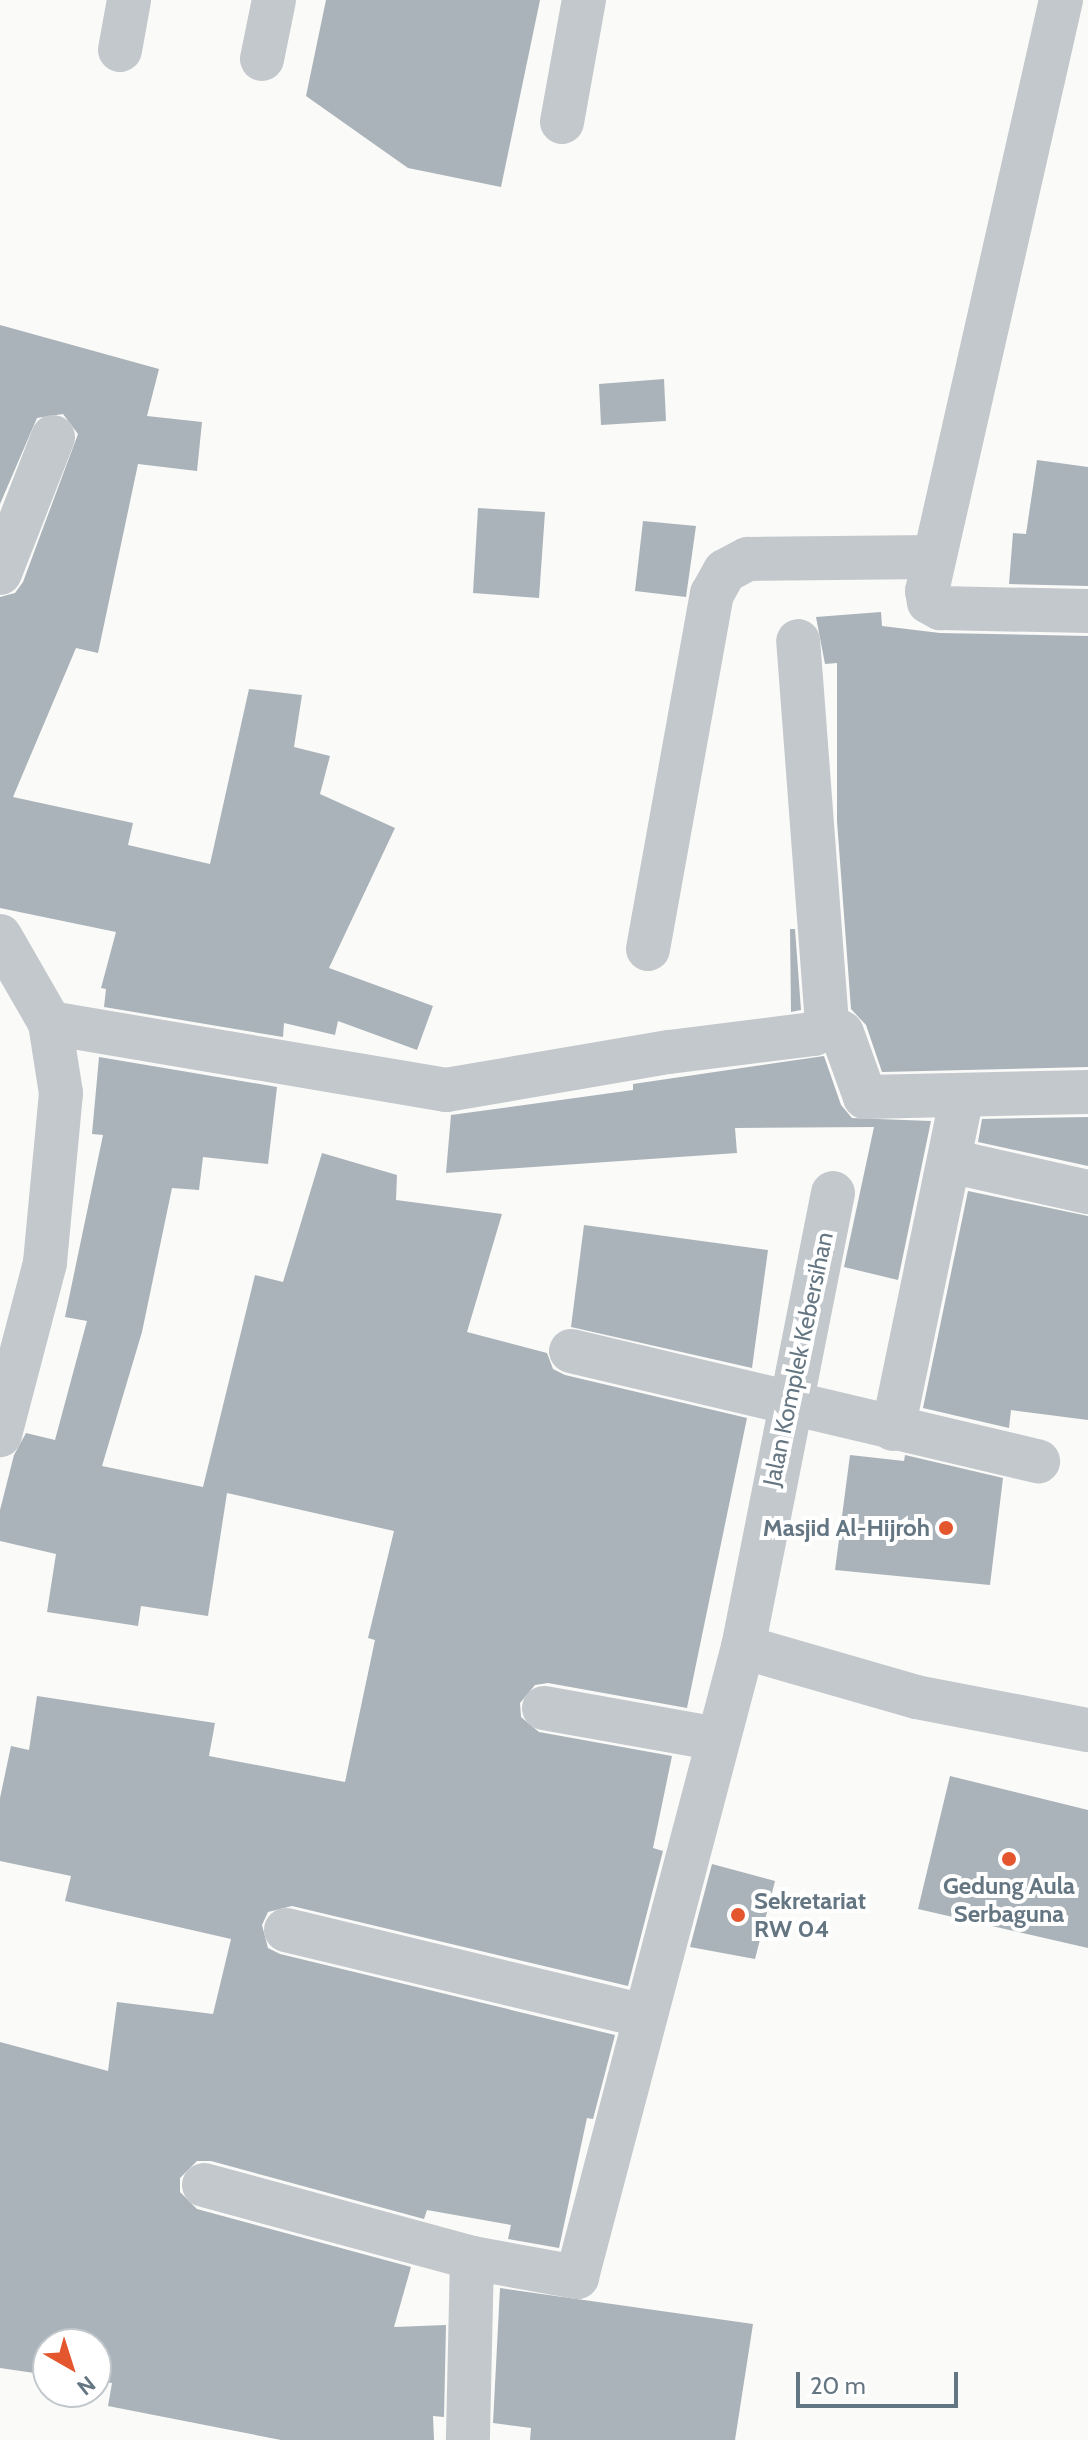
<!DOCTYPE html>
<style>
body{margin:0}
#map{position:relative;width:1088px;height:2440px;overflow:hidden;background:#fafaf8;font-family:Cabin,sans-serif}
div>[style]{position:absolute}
.building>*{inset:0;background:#aab3b9}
.street>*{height:44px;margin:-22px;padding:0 22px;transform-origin:22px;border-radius:22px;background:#c3c8cc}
.dots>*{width:22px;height:22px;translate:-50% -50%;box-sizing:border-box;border:4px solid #fff;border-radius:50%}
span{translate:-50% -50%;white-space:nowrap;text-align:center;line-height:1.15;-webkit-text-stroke:8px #fff;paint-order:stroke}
.street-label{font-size:24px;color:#657683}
.poi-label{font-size:24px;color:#657683;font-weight:700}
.right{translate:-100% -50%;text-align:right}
.left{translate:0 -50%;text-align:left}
.north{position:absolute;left:32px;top:2328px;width:80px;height:80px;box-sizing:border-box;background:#fff;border:2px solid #c1c8cd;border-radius:50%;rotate:141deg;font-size:22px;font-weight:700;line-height:32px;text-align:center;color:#657683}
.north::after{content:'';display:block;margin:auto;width:28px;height:36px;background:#e4572e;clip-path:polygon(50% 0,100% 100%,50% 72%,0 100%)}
.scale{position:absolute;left:796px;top:2372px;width:162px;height:36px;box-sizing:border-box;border:4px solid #657683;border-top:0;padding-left:10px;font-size:24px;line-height:28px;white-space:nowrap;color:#657683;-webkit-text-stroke:6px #fff;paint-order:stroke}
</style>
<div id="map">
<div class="building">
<div style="clip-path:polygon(326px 0,540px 0,501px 187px,408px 168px,306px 96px)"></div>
<div style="clip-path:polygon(0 325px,159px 369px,147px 416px,202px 422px,197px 471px,138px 464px,98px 653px,76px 648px,13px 797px,133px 823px,128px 845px,210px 864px,249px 689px,302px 695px,294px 747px,330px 756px,320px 794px,395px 828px,329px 968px,433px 1006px,417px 1050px,338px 1021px,335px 1035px,284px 1023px,283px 1037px,104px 1007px,106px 989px,101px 988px,116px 932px,0 908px,0 597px,15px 593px,23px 582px,78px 434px,63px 414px,37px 418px,0 504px)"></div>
<div style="clip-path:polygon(664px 379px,666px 421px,601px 425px,599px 384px)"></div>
<div style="clip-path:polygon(1037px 460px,1088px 467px,1088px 586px,1009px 584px,1013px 533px,1026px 534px)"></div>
<div style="clip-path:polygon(478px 508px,545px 512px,539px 598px,473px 593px)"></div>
<div style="clip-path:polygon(643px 521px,696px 526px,686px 597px,635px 591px)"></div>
<div style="clip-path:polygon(881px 612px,882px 626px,940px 633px,1088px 636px,1088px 1067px,882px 1072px,866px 1025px,851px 1009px,837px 821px,837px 663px,825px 664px,816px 617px)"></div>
<div style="clip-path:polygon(790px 929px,795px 929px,801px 1010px,791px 1012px)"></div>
<div style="clip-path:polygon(824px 1056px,841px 1105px,852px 1118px,931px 1121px,898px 1280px,844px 1267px,874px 1127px,735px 1128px,737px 1153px,446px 1173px,451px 1115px,633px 1090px,633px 1084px)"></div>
<div style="clip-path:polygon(99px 1057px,277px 1087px,268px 1164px,203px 1157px,199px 1190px,172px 1188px,142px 1332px,102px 1466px,203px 1487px,255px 1275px,283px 1282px,322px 1153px,397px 1175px,396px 1200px,502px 1214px,467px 1332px,547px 1353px,553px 1369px,565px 1375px,747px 1418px,687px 1708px,548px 1683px,535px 1685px,520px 1703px,521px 1717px,539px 1732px,672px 1756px,653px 1848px,663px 1851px,628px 1986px,292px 1906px,268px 1912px,262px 1925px,268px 1948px,280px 1954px,615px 2035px,593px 2119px,587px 2118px,559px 2248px,508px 2239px,511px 2225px,427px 2210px,424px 2219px,211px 2161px,197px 2161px,180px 2178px,180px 2192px,197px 2209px,411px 2267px,394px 2327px,446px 2325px,444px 2417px,433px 2416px,434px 2440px,281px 2440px,108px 2406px,112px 2383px,96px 2381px,96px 2344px,48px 2344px,48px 2375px,0 2368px,0 2042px,108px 2071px,117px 2002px,213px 2014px,231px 1939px,65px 1901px,71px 1876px,0 1861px,0 1798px,11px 1746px,29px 1750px,37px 1696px,215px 1723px,209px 1756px,345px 1782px,375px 1640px,368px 1638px,394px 1531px,227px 1493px,208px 1616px,141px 1606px,138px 1626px,47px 1612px,56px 1554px,0 1541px,0 1510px,14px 1455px,26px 1433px,55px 1440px,87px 1321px,65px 1317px,103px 1135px,92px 1134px)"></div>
<div style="clip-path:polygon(1088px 1117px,1088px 1166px,978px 1142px,982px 1119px)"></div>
<div style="clip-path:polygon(968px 1191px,1088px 1216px,1088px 1420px,1011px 1410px,1009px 1428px,923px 1408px)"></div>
<div style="clip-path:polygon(584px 1225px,768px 1250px,752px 1368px,571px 1327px)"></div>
<div style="clip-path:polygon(850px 1455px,904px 1461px,905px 1455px,1003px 1478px,990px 1585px,835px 1570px)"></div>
<div style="clip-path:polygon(950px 1776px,1088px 1810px,1088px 1948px,918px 1909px)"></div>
<div style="clip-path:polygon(712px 1864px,775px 1881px,755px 1959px,690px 1947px)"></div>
<div style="clip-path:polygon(500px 2288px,753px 2324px,735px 2440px,530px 2440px,531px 2428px,493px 2423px)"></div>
</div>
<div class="street">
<div style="left:1061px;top:0;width:606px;rotate:102.77deg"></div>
<div style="left:927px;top:591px;width:11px;rotate:80deg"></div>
<div style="left:929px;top:602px;width:13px;rotate:29deg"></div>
<div style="left:940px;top:608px;width:148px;rotate:1.2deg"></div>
<div style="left:120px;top:50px;width:51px;rotate:-79.8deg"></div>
<div style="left:262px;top:59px;width:60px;rotate:-78.5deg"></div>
<div style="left:562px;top:122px;width:124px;rotate:-79.8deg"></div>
<div style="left:0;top:573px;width:146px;rotate:-68.7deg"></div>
<div style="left:0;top:936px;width:100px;rotate:60.1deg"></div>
<div style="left:50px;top:1023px;width:71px;rotate:81.1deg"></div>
<div style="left:61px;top:1093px;width:171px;rotate:95.4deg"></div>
<div style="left:45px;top:1263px;width:178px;rotate:104.7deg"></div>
<div style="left:648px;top:949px;width:361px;rotate:-79.8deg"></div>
<div style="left:712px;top:594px;width:26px;rotate:-61deg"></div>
<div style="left:725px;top:571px;width:26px;rotate:-28deg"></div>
<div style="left:748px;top:559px;width:185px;rotate:-0.6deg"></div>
<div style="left:50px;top:1023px;width:402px;rotate:9.6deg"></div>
<div style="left:446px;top:1090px;width:226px;rotate:-9.7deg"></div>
<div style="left:669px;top:1052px;width:146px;rotate:-7.1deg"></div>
<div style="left:814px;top:1034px;width:16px;rotate:-38deg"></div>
<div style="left:827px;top:1024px;width:384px;rotate:-94.3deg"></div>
<div style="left:827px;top:1024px;width:17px;rotate:31deg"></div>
<div style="left:842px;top:1033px;width:68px;rotate:70.2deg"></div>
<div style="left:865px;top:1097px;width:223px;rotate:-1.3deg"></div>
<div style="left:950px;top:1161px;width:141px;rotate:12.7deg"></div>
<div style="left:833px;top:1193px;width:463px;rotate:101.2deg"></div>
<div style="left:743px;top:1647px;width:180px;rotate:16.1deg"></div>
<div style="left:916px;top:1697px;width:175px;rotate:10.9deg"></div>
<div style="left:571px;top:1351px;width:480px;rotate:13.3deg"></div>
<div style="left:893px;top:1429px;width:341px;rotate:-78.3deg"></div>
<div style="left:544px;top:1708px;width:177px;rotate:10.1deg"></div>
<div style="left:286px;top:1930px;width:369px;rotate:13.5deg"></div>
<div style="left:204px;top:2185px;width:278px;rotate:15.2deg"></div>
<div style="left:472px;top:2258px;width:182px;rotate:91.3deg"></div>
<div style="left:472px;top:2258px;width:107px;rotate:10.3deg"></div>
<div style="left:577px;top:2277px;width:652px;rotate:-75.24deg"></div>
</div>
<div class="dots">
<div style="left:946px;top:1528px;background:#e4572e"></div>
<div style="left:1009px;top:1859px;background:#e4572e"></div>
<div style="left:738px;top:1915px;background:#e4572e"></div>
</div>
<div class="street-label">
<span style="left:798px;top:1359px;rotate:-78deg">Jalan Komplek Kebersihan</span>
</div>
<div class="poi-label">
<span class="right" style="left:930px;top:1528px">Masjid Al-Hijroh</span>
<span style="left:1009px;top:1900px">Gedung Aula<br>Serbaguna</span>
<span class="left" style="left:754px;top:1915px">Sekretariat<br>RW 04</span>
</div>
<div class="north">N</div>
<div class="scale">20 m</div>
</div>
